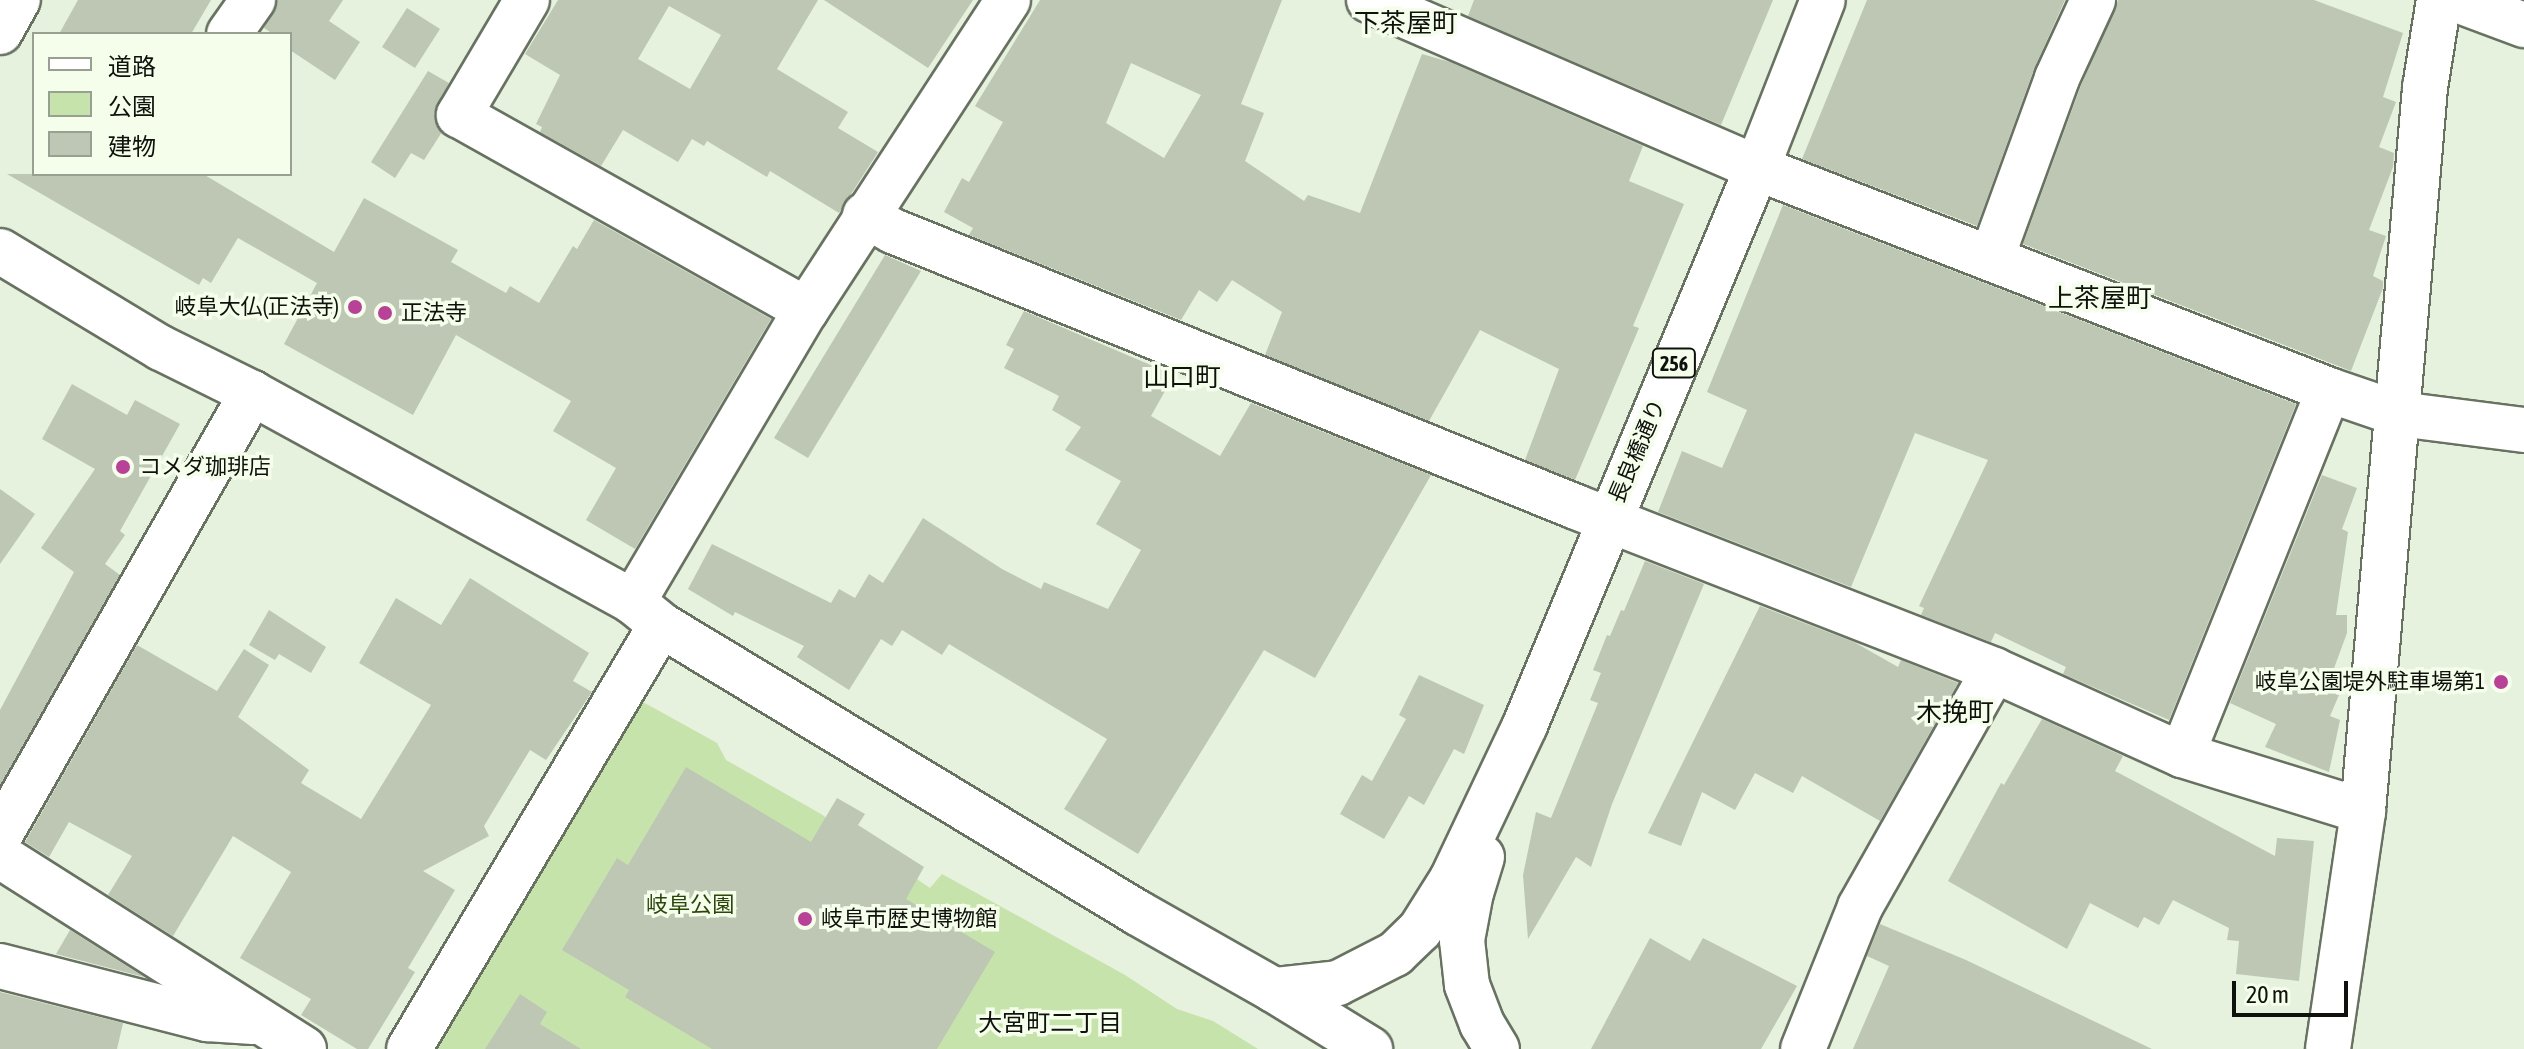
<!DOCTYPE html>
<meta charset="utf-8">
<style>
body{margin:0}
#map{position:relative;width:2524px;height:1049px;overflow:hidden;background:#e6f1de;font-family:"Asap Condensed","Noto Sans JP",sans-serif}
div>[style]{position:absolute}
.green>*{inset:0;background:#c6e3ac}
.building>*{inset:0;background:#bdc7b4}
.roads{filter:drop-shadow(2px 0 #687261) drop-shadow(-2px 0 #687261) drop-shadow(0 2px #687261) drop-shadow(0 -2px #687261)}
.minor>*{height:44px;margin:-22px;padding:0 22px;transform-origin:22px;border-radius:22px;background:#fff}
.highway>*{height:44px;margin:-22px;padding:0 22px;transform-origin:22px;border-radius:22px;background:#fff}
.dots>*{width:22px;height:22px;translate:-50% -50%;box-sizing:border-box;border:4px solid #f4feeb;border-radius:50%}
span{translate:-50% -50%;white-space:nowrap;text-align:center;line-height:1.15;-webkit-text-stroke:7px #f4feeb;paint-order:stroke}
.shield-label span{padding:2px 6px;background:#f4feeb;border:2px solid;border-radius:6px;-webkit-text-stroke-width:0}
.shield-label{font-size:20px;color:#0f120c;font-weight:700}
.poi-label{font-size:22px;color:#0f120c}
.right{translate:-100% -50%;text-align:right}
.left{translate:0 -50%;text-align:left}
.street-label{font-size:22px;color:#0f120c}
.park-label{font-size:22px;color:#2c450b}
.neighbourhood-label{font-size:24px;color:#0f120c}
.quarter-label{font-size:26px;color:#0f120c}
.legend{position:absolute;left:32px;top:32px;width:260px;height:144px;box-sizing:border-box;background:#f4feeb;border:2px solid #98a092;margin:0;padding:10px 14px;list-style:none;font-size:24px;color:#0f120c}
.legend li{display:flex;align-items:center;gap:16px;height:40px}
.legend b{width:40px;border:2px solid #98a092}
.scale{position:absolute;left:2232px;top:981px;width:116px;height:36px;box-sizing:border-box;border:4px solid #0f120c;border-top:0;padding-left:10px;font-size:24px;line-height:28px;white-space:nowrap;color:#0f120c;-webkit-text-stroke:6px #f4feeb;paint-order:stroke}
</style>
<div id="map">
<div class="green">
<div style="clip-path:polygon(643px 702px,717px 743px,726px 760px,821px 814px,930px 888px,942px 874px,1125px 975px,1177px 1009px,1213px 1021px,1258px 1049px,437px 1049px)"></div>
</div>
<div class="building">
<div style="clip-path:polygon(78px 0,211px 0,191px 34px,59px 34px)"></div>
<div style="clip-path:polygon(278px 0,343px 0,329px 21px,360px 42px,335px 80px,290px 50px,290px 34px,273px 34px,264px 28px)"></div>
<div style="clip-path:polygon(evenodd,558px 0,818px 0,777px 69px,848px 112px,838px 128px,878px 152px,839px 213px,770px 171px,767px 177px,707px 141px,704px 146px,692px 139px,678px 162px,623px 130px,601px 166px,540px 132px,542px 127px,536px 124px,560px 75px,525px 54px,558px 0,669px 6px,721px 35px,690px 89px,638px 59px,669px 6px)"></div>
<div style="clip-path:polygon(824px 0,973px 0,928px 68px)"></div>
<div style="clip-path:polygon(evenodd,1040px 0,1282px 0,1241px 104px,1264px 113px,1245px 161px,1304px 201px,1308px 195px,1360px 213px,1422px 54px,1450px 62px,1643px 146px,1629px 181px,1684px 204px,1633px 326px,1639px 328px,1575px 480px,1525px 460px,1559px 369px,1480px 330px,1429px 421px,1265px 355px,1282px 312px,1232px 280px,1217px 302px,1199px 290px,1181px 320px,969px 235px,973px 228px,944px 212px,962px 178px,969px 182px,1003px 122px,975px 106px,1040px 0,1131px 63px,1201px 95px,1164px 158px,1106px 123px,1131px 63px)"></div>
<div style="clip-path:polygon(1474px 0,1773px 0,1721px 125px,1468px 16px)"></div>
<div style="clip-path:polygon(1867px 0,2065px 0,2034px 69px,1977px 226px,1802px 159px)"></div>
<div style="clip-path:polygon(2118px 0,2314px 0,2403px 33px,2383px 97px,2396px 102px,2379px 147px,2394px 153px,2393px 167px,2369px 230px,2386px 236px,2373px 276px,2383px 281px,2383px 288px,2351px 371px,2023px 244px,2080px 88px)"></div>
<div style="clip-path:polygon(407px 8px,440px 29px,415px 68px,382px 47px)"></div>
<div style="clip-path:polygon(428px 71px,449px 83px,434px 114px,442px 132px,424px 160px,411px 153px,395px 178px,371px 162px)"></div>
<div style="clip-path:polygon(7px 174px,203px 174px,334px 252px,364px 198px,458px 250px,451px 262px,506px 293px,510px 286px,539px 303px,573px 246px,577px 249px,594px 220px,771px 319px,635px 549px,586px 520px,616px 468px,553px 431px,571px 401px,456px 335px,413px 415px,284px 344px,317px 283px,238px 238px,211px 283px,203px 278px,199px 285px)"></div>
<div style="clip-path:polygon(1783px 205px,2296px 404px,2169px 720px,2063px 674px,2066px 667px,1995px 633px,1991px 642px,1921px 615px,1924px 608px,1919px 606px,1988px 460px,1915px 433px,1851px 587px,1658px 512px,1682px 451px,1722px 468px,1747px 410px,1707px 392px)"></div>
<div style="clip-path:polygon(885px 255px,921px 271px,808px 458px,774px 438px)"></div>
<div style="clip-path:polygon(1024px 311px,1174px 375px,1151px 416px,1220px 456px,1251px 403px,1431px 475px,1315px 678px,1264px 650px,1138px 854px,1064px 809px,1107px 739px,949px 644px,942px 655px,902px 630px,892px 646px,881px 639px,849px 690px,797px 657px,804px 646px,735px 612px,733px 616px,688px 589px,712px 544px,831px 603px,839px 589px,855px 598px,869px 574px,883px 583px,923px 518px,1002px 569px,1041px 589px,1044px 582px,1108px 609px,1141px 550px,1096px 524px,1121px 481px,1065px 450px,1081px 427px,1052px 410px,1059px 396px,1004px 368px,1014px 349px,1006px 345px)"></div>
<div style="clip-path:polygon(72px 384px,127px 415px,135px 400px,180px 424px,120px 531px,125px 535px,105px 564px,120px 575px,0 785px,0 710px,74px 572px,41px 548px,95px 469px,42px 439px)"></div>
<div style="clip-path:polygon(2322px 475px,2357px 488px,2342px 529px,2348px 532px,2336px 615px,2347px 615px,2347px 633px,2326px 690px,2339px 695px,2330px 716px,2340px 720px,2329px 772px,2265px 747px,2276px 724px,2230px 703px)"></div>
<div style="clip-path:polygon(0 489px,35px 514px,0 564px)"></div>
<div style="clip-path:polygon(1645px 561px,1704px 584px,1612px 804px,1591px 867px,1576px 857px,1528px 939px,1523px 875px,1536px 812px,1551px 818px,1598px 703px,1590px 700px,1601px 673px,1593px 670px,1607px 635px,1610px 636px,1621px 610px,1624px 611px)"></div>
<div style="clip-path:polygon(470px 578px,589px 653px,573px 681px,592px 692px,546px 760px,530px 750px,484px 826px,489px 836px,423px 871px,455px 890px,408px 968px,415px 972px,368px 1049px,357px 1049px,301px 1015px,311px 999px,240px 958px,291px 872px,233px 836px,173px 936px,108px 895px,132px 856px,69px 822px,49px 857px,25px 842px,137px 645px,217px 691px,244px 649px,269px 665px,238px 717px,309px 770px,301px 783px,361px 819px,431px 705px,359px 663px,396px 598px,441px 625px)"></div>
<div style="clip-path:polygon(1760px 606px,1854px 642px,1898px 667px,1901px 660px,1958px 683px,1880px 821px,1802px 776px,1793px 793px,1755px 773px,1735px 810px,1702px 792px,1681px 846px,1648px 833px)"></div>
<div style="clip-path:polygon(269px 610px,326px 647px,311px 673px,279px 654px,275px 660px,249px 645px)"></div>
<div style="clip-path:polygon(1419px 675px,1484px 705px,1464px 754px,1454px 749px,1424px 805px,1409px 796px,1384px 839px,1340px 814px,1362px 775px,1372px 781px,1406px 719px,1399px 715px)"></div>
<div style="clip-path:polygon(2042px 719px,2123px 756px,2115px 771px,2275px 856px,2277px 838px,2314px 841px,2299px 981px,2236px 974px,2239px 941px,2227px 940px,2229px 928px,2173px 900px,2159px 925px,2144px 917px,2138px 928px,2090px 903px,2067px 949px,1948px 881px,2001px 783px,2004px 785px)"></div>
<div style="clip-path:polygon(686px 767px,811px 842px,837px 798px,865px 814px,858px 825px,924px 867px,906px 899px,995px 952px,937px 1049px,712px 1049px,625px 997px,629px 990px,562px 950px,617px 858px,628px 865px)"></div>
<div style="clip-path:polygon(1880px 924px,1966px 960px,2152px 1049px,1853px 1049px,1889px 966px,1867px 956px)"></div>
<div style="clip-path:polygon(70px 930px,144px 977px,56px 954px)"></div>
<div style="clip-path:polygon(1650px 938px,1690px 961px,1703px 938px,1797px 986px,1761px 1049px,1591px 1049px)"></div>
<div style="clip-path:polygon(0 992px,123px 1023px,117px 1049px,0 1049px)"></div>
<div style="clip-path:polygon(520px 994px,547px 1012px,540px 1024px,581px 1049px,485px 1049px)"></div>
</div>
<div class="roads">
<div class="minor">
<div style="left:527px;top:0;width:134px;rotate:120.6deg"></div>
<div style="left:459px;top:115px;width:398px;rotate:29.3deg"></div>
<div style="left:1369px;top:0;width:423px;rotate:23.4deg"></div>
<div style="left:1757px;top:168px;width:614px;rotate:21.21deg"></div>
<div style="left:2329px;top:390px;width:74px;rotate:18.9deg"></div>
<div style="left:2399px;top:414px;width:126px;rotate:7.3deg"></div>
<div style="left:2457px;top:0;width:72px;rotate:20.5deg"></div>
<div style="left:0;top:32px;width:37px;rotate:-61deg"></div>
<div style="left:229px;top:34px;width:42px;rotate:-54.8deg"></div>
<div style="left:865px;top:215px;width:32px;rotate:30deg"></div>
<div style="left:893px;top:231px;width:737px;rotate:22deg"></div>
<div style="left:1576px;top:507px;width:449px;rotate:21.3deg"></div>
<div style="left:1994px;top:670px;width:206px;rotate:24.3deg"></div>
<div style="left:2182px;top:755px;width:189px;rotate:17.2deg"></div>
<div style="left:0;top:251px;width:188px;rotate:31.1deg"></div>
<div style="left:161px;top:348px;width:102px;rotate:26.3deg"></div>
<div style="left:252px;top:393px;width:435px;rotate:28.7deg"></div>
<div style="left:633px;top:602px;width:36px;rotate:39deg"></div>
<div style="left:661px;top:625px;width:557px;rotate:31.12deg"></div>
<div style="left:1138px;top:913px;width:156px;rotate:29.5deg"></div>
<div style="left:1992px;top:257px;width:190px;rotate:-70deg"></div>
<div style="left:2057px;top:78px;width:86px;rotate:-65.2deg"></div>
<div style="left:633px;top:602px;width:339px;rotate:-59.4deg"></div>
<div style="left:806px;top:310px;width:370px;rotate:-56.9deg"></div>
<div style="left:2182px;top:755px;width:393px;rotate:-68.1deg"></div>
<div style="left:0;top:835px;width:509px;rotate:-60.31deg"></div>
<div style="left:0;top:856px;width:360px;rotate:32.4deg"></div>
<div style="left:0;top:966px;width:214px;rotate:14.4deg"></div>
<div style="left:207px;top:1019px;width:46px;rotate:3.7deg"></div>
<div style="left:409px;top:1049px;width:493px;rotate:-59.3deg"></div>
<div style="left:1803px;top:1049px;width:153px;rotate:-68.1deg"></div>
<div style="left:1860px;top:907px;width:272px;rotate:-60.5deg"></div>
<div style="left:2328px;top:1049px;width:241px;rotate:-81.6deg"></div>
<div style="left:2363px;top:811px;width:726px;rotate:-85.1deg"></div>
<div style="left:2425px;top:88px;width:89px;rotate:-81deg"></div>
</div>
<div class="highway">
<div style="left:1482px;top:857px;width:37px;rotate:107deg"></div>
<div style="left:1471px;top:892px;width:49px;rotate:100.6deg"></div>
<div style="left:1462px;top:940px;width:45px;rotate:83.7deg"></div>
<div style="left:1467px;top:985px;width:42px;rotate:69deg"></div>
<div style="left:1482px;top:1024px;width:29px;rotate:59deg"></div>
<div style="left:1274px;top:990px;width:64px;rotate:-6.2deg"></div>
<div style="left:1338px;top:983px;width:64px;rotate:-27deg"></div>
<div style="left:1395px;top:954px;width:35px;rotate:-44deg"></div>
<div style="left:1420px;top:930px;width:60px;rotate:-57.9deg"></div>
<div style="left:1452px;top:879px;width:170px;rotate:-64.6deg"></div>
<div style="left:1525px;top:725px;width:603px;rotate:-67.39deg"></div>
<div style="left:1757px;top:168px;width:180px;rotate:-68.6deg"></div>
<div style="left:1274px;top:990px;width:113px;rotate:31.6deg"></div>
</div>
</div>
<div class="dots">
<div style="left:355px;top:307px;background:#b94197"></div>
<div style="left:385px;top:313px;background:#b94197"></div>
<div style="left:123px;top:467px;background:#b94197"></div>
<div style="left:2501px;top:682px;background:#b94197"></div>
<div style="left:805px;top:919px;background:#b94197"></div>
</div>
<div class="shield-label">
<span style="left:1674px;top:363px">256</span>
</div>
<div class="poi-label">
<span class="right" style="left:339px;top:307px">岐阜大仏(正法寺)</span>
<span class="left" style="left:401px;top:313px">正法寺</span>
<span class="left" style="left:139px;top:467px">コメダ珈琲店</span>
<span class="right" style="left:2485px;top:682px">岐阜公園堤外駐車場第1</span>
<span class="left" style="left:821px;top:919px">岐阜市歴史博物館</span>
</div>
<div class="street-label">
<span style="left:1637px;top:451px;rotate:-67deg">長良橋通り</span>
</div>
<div class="park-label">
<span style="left:690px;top:905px">岐阜公園</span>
</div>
<div class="neighbourhood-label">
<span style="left:1050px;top:1023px">大宮町二丁目</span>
</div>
<div class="quarter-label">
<span style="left:1406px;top:24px">下茶屋町</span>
<span style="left:2100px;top:299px">上茶屋町</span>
<span style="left:1182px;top:378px">山口町</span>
<span style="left:1955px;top:713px">木挽町</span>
</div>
<ul class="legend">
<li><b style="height:10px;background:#fff"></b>道路</li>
<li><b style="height:22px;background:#c6e3ac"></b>公園</li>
<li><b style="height:22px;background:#bdc7b4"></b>建物</li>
</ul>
<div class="scale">20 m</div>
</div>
